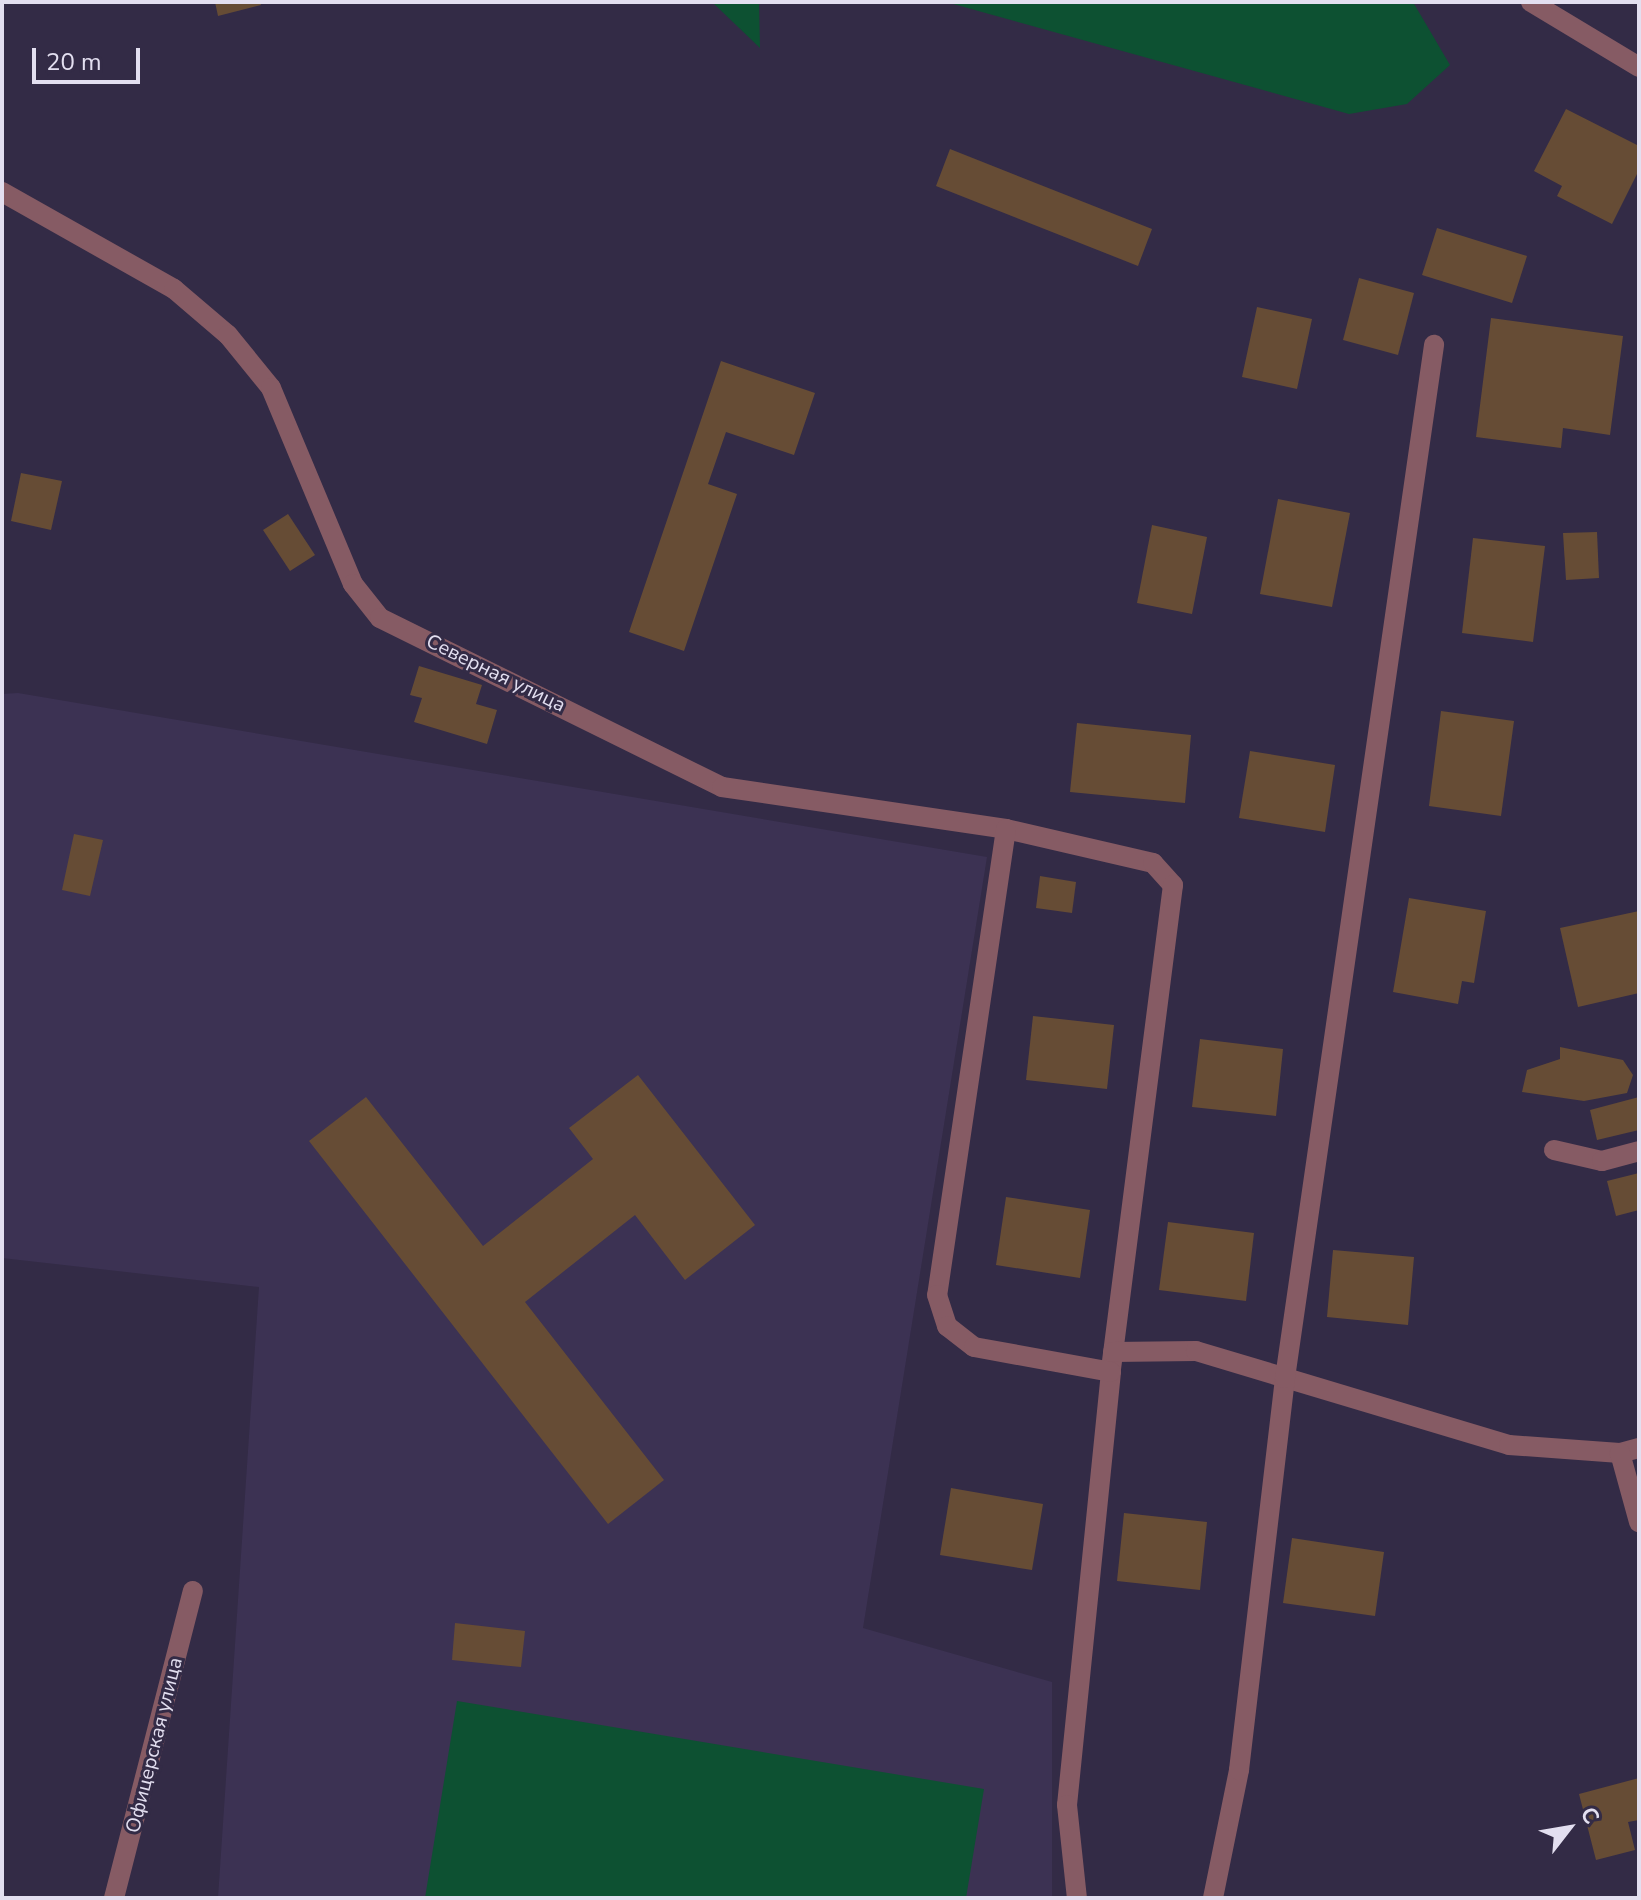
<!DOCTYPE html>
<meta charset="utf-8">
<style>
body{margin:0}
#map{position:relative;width:1641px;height:1900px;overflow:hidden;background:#332b46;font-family:"Nunito Sans",sans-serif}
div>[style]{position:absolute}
.built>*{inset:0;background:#3c3253}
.green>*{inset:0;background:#0d5132}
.building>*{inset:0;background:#664c35}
.minor>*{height:20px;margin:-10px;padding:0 10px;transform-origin:10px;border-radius:10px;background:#865b64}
span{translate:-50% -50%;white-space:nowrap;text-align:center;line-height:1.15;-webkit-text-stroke:6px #332b46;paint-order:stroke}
.street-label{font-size:20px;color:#e3dff0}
.frame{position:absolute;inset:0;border:4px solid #e3dff0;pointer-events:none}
.north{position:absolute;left:1529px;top:1788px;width:80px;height:80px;-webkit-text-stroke:6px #332b46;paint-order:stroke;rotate:59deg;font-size:22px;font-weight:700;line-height:32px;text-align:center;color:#e3dff0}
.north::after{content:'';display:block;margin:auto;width:28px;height:36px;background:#e3dff0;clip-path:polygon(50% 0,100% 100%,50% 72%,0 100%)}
.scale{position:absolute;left:32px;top:48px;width:108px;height:36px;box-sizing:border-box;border:4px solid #e3dff0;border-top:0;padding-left:10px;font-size:24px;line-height:28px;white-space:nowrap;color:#e3dff0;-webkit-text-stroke:6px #332b46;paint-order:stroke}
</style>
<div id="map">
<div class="built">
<div style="clip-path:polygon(18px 693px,987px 857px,863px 1628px,1052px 1682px,1052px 1898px,218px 1898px,259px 1287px,2px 1258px,2px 694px)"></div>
</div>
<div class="green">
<div style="clip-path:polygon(712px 2px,759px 2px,760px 48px)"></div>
<div style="clip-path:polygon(946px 2px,1413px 2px,1450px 65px,1407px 104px,1349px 114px)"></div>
<div style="clip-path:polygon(457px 1701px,984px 1789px,966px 1898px,425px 1898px)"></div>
</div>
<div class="building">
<div style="clip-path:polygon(215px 2px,260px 2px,261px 5px,218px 16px)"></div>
<div style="clip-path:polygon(1566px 109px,1639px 146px,1639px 170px,1612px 224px,1557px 196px,1562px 186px,1534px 171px)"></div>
<div style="clip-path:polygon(950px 149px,1152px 229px,1138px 266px,936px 186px)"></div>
<div style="clip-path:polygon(1437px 228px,1527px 256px,1512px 303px,1422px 275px)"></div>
<div style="clip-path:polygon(1359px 278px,1414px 293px,1398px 355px,1343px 340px)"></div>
<div style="clip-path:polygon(1257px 307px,1312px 319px,1297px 389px,1242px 377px)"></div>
<div style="clip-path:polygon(1491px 318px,1623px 336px,1610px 435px,1563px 428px,1561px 448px,1476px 437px)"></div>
<div style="clip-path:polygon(721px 361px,815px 393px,794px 455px,726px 432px,708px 484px,737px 494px,684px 651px,629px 632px)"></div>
<div style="clip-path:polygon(21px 473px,62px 481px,51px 530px,11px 521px)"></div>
<div style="clip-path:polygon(1278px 499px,1350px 513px,1332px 607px,1260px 594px)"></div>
<div style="clip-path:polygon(288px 514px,315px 555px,290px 571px,263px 530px)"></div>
<div style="clip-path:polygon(1152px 525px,1207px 537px,1192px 614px,1137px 603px)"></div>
<div style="clip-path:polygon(1597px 532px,1599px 578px,1566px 580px,1563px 533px)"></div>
<div style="clip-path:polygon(1473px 538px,1545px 546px,1533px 642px,1462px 633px)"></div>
<div style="clip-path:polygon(419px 666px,482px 685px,476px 704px,497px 710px,487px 744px,414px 722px,422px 698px,410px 695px)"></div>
<div style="clip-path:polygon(1441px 711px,1514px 721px,1501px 816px,1429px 806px)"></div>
<div style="clip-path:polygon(1077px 723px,1191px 735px,1185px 803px,1070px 792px)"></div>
<div style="clip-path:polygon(1250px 751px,1335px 765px,1325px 832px,1239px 818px)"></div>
<div style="clip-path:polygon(74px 834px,103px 840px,90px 896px,62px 890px)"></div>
<div style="clip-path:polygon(1040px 876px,1076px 882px,1072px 913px,1036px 908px)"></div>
<div style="clip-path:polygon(1409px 898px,1486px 911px,1474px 983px,1462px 981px,1458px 1004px,1393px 992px)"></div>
<div style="clip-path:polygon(1639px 911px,1639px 993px,1578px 1007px,1560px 928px)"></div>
<div style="clip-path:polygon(1033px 1016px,1114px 1025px,1107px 1089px,1026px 1080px)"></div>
<div style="clip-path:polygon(1200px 1039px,1283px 1049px,1276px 1116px,1192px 1107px)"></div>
<div style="clip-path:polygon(1560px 1047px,1623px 1060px,1633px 1075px,1627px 1093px,1584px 1101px,1522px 1092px,1527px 1070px,1560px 1059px)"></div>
<div style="clip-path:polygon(638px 1075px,755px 1225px,685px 1280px,635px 1215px,525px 1302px,664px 1480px,608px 1524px,309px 1141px,366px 1097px,483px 1246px,593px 1159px,569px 1128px)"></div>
<div style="clip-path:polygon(1639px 1097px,1639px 1130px,1597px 1140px,1590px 1110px)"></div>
<div style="clip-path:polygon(1639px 1173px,1639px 1210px,1616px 1216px,1607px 1181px)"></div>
<div style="clip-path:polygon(1006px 1197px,1090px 1210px,1080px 1278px,996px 1265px)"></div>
<div style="clip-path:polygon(1168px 1222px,1254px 1233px,1246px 1301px,1159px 1290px)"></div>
<div style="clip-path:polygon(1333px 1250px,1414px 1257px,1408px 1325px,1327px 1317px)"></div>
<div style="clip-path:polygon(951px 1488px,1043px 1504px,1032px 1570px,940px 1555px)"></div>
<div style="clip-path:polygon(1124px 1513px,1207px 1522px,1200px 1590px,1117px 1581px)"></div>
<div style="clip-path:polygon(1292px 1538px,1384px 1552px,1375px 1616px,1283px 1603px)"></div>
<div style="clip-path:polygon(455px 1623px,525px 1631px,521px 1667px,452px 1660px)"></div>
<div style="clip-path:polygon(1639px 1778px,1639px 1820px,1628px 1822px,1635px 1850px,1596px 1860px,1579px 1794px)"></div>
</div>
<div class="minor">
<div style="left:1531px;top:2px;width:126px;rotate:31deg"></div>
<div style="left:2px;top:192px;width:197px;rotate:29.4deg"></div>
<div style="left:174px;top:289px;width:71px;rotate:40.4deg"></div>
<div style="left:228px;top:335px;width:68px;rotate:50.9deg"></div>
<div style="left:271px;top:388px;width:212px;rotate:67.3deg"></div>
<div style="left:353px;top:584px;width:43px;rotate:51.5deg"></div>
<div style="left:380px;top:618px;width:381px;rotate:26.3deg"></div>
<div style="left:722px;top:787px;width:287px;rotate:8.4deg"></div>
<div style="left:1006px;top:829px;width:151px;rotate:13deg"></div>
<div style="left:1153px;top:863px;width:30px;rotate:48deg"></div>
<div style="left:1173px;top:885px;width:491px;rotate:97.3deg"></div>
<div style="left:1111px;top:1372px;width:435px;rotate:95.8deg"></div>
<div style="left:1067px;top:1805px;width:94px;rotate:83.9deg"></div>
<div style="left:1006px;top:829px;width:471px;rotate:98.4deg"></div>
<div style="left:937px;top:1295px;width:33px;rotate:72deg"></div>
<div style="left:947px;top:1326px;width:34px;rotate:38deg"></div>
<div style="left:974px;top:1347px;width:139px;rotate:10.3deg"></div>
<div style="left:1554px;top:1150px;width:49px;rotate:12.9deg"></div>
<div style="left:1602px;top:1161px;width:38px;rotate:-15deg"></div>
<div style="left:1113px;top:1352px;width:83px;rotate:-0.7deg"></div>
<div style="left:1196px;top:1351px;width:327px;rotate:16.7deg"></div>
<div style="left:1509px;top:1445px;width:111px;rotate:4.1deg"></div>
<div style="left:1639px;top:1448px;width:20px;rotate:165deg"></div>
<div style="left:1620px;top:1453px;width:72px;rotate:74.6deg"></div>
<div style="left:114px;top:1898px;width:317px;rotate:-75.6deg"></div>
<div style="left:1213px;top:1898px;width:131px;rotate:-78.5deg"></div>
<div style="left:1239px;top:1770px;width:395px;rotate:-83.3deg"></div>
<div style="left:1285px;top:1378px;width:1044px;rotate:-81.79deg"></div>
</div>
<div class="street-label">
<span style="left:496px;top:673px;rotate:26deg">Северная улица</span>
<span style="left:154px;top:1745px;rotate:-76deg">Офицерская улица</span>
</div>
<div class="frame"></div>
<div class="north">С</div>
<div class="scale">20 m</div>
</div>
